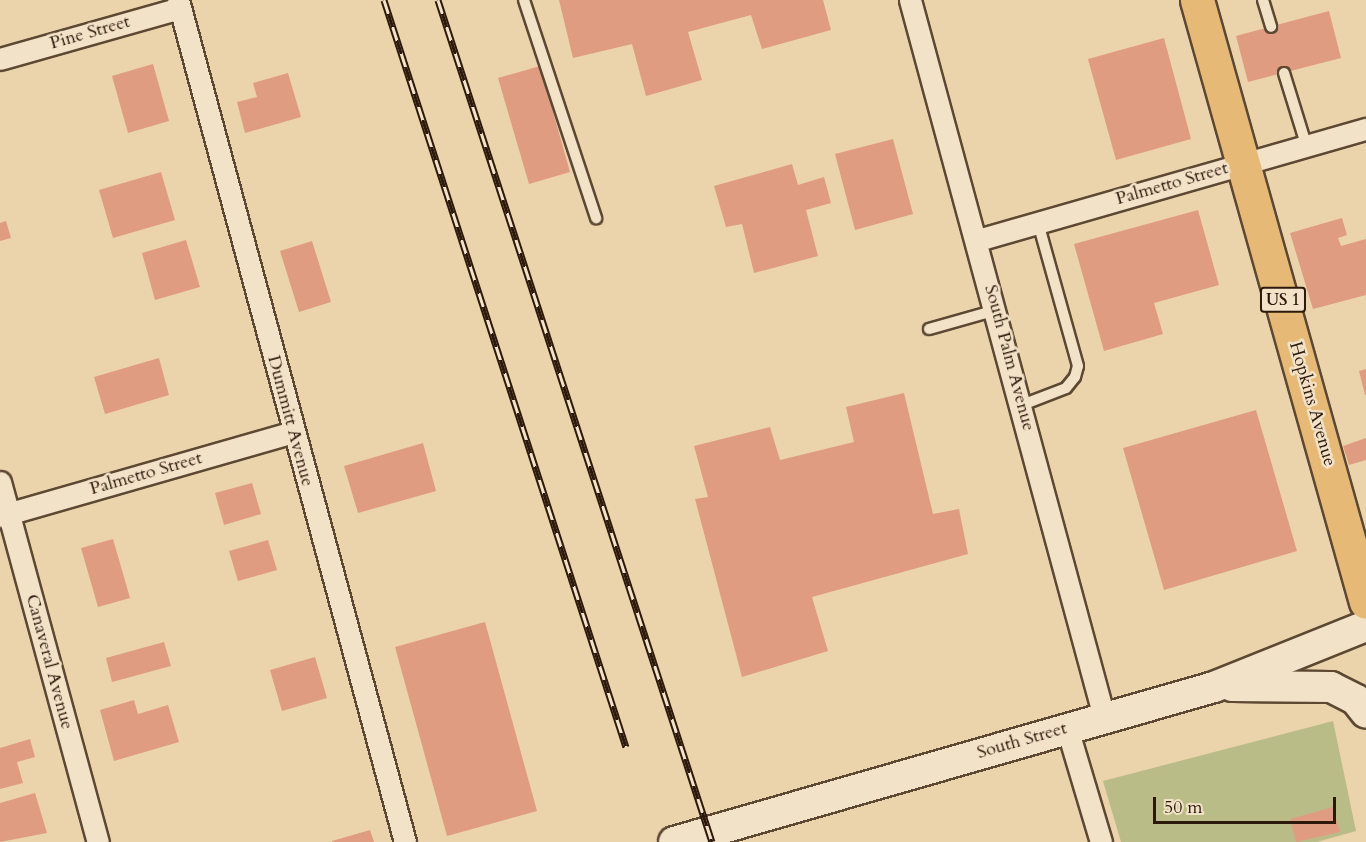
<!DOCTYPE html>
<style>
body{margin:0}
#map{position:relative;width:1366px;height:842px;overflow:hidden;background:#ebd3ab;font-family:Cardo,serif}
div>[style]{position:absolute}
.green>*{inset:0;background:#babc87}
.building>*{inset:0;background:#e09c81}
.roads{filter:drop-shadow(2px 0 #5c4833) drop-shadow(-2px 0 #5c4833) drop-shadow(0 2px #5c4833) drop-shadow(0 -2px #5c4833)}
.service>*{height:10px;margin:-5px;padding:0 5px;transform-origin:5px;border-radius:5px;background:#f2e2c8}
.minor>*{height:21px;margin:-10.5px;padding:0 10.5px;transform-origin:10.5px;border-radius:10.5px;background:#f2e2c8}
.secondary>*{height:30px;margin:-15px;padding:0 15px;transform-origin:15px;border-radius:15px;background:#f2e2c8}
.primary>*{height:33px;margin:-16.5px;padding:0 16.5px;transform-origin:16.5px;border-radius:16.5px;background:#e6ba76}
.rail>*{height:7px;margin-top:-3.5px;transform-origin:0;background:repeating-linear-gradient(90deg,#f2e2c8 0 14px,#2c190b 0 28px);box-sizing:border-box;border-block:2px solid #2c190b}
span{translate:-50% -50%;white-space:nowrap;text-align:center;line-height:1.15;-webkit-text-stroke:5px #f2e2c8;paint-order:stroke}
.shield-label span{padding:2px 4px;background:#f2e2c8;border:2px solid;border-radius:4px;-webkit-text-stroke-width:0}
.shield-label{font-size:16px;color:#2c190b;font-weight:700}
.street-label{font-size:18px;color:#2c190b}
.scale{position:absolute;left:1153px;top:797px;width:183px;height:27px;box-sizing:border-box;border:3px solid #2c190b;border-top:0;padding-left:8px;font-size:18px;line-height:21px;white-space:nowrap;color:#2c190b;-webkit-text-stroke:4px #f2e2c8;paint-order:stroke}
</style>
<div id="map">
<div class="green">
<div style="clip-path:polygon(1333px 721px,1356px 831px,1317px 842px,1121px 842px,1103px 781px)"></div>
</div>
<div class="building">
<div style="clip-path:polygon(559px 0,823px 0,831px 30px,762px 49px,751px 15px,688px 32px,702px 80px,646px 96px,632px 44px,573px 58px)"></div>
<div style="clip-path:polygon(1329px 11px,1341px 58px,1248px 82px,1236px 36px)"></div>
<div style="clip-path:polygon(1164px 38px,1191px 139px,1116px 160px,1088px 59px)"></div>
<div style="clip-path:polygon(153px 64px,169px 121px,128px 133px,112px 76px)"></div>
<div style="clip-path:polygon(540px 66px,570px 172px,529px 184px,498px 78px)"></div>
<div style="clip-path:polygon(288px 73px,301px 117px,245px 133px,237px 102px,257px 97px,253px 83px)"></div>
<div style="clip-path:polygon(893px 139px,913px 214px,855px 230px,835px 154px)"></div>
<div style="clip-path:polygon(792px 164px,798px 185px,824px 177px,831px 203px,806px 210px,818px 256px,754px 273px,742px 224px,726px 227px,714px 186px)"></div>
<div style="clip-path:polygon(161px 172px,175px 220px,113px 238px,99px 190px)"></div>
<div style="clip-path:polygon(1198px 210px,1219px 285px,1154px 303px,1163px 334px,1104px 351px,1074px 244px)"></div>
<div style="clip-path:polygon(1342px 218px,1347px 235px,1338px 238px,1341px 246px,1366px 239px,1366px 295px,1313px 309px,1290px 233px)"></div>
<div style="clip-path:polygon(6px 221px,11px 238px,0 241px,0 223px)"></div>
<div style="clip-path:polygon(186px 240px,200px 287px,155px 300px,142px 253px)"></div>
<div style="clip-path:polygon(312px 241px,331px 302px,299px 312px,280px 251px)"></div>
<div style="clip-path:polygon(159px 358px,169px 395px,105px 414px,94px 377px)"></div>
<div style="clip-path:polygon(1366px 369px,1366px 395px,1365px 395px,1359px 371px)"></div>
<div style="clip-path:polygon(904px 393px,933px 514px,959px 509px,968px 554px,812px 597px,828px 651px,742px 677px,695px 499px,708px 497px,694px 446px,770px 427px,780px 460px,854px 442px,846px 407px)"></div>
<div style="clip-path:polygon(1256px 410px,1297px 551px,1164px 590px,1123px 448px)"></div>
<div style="clip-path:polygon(1366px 438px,1366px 460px,1349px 465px,1343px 446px)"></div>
<div style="clip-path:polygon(423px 443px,436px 491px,358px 513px,344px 466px)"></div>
<div style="clip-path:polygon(252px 483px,261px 514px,224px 525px,215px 493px)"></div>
<div style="clip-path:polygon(113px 539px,130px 598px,98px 607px,81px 548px)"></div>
<div style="clip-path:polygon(268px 540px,277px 570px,238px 581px,229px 551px)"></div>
<div style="clip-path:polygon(485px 622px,537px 811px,447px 836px,395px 647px)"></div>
<div style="clip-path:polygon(164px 642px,171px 666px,112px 682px,106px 658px)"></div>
<div style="clip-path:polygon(315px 657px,327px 698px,282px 711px,270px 670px)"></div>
<div style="clip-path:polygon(134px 700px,138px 714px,168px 705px,179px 742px,114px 761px,100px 710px)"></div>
<div style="clip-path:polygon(30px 739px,35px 757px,17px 762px,23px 783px,0 789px,0 748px)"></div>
<div style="clip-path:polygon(35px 793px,47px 833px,0 842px,0 803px)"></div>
<div style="clip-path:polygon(1333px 807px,1340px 832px,1296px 842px,1290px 819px)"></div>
<div style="clip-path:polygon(370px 830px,374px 842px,332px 842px,332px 841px)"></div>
</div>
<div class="roads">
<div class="service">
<div style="left:524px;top:0;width:230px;rotate:71.7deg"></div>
<div style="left:1263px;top:0;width:28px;rotate:73deg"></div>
<div style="left:1284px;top:73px;width:74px;rotate:72.8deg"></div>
<div style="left:929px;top:329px;width:70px;rotate:-15.8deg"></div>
<div style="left:1022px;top:405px;width:47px;rotate:-21.1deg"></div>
<div style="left:1066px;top:388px;width:14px;rotate:-51deg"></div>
<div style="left:1075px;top:377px;width:11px;rotate:-75deg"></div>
<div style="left:1078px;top:366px;width:148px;rotate:-105.6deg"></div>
</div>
<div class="minor">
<div style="left:178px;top:0;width:872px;rotate:74.91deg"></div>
<div style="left:910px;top:0;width:743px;rotate:74.86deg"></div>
<div style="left:0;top:59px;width:187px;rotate:-15.8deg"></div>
<div style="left:978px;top:240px;width:404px;rotate:-16deg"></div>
<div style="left:0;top:482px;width:373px;rotate:74.8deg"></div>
<div style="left:0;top:516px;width:305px;rotate:-16deg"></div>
<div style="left:1067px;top:728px;width:119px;rotate:73.4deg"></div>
</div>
<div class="secondary">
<div style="left:1232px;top:686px;width:99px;rotate:0.6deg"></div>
<div style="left:1331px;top:687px;width:28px;rotate:27deg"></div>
<div style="left:1356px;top:700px;width:16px;rotate:52deg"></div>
<div style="left:674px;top:842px;width:562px;rotate:-16.02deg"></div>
<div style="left:1214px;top:687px;width:164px;rotate:-21.9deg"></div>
</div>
<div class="primary">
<div style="left:1197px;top:0;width:625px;rotate:74.32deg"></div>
</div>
</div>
<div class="rail">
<div style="left:384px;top:0;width:785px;rotate:72.05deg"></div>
<div style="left:438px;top:0;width:885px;rotate:71.97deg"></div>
</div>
<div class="shield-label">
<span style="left:1283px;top:300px">US 1</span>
</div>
<div class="street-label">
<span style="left:90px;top:33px;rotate:-16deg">Pine Street</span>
<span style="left:1172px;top:184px;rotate:-16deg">Palmetto Street</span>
<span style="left:1009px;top:358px;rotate:75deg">South Palm Avenue</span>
<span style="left:1312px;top:404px;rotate:74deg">Hopkins Avenue</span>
<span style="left:290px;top:421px;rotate:75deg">Dummitt Avenue</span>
<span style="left:146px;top:474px;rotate:-16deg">Palmetto Street</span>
<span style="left:49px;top:662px;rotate:75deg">Canaveral Avenue</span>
<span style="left:1022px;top:741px;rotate:-16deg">South Street</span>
</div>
<div class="scale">50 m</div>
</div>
